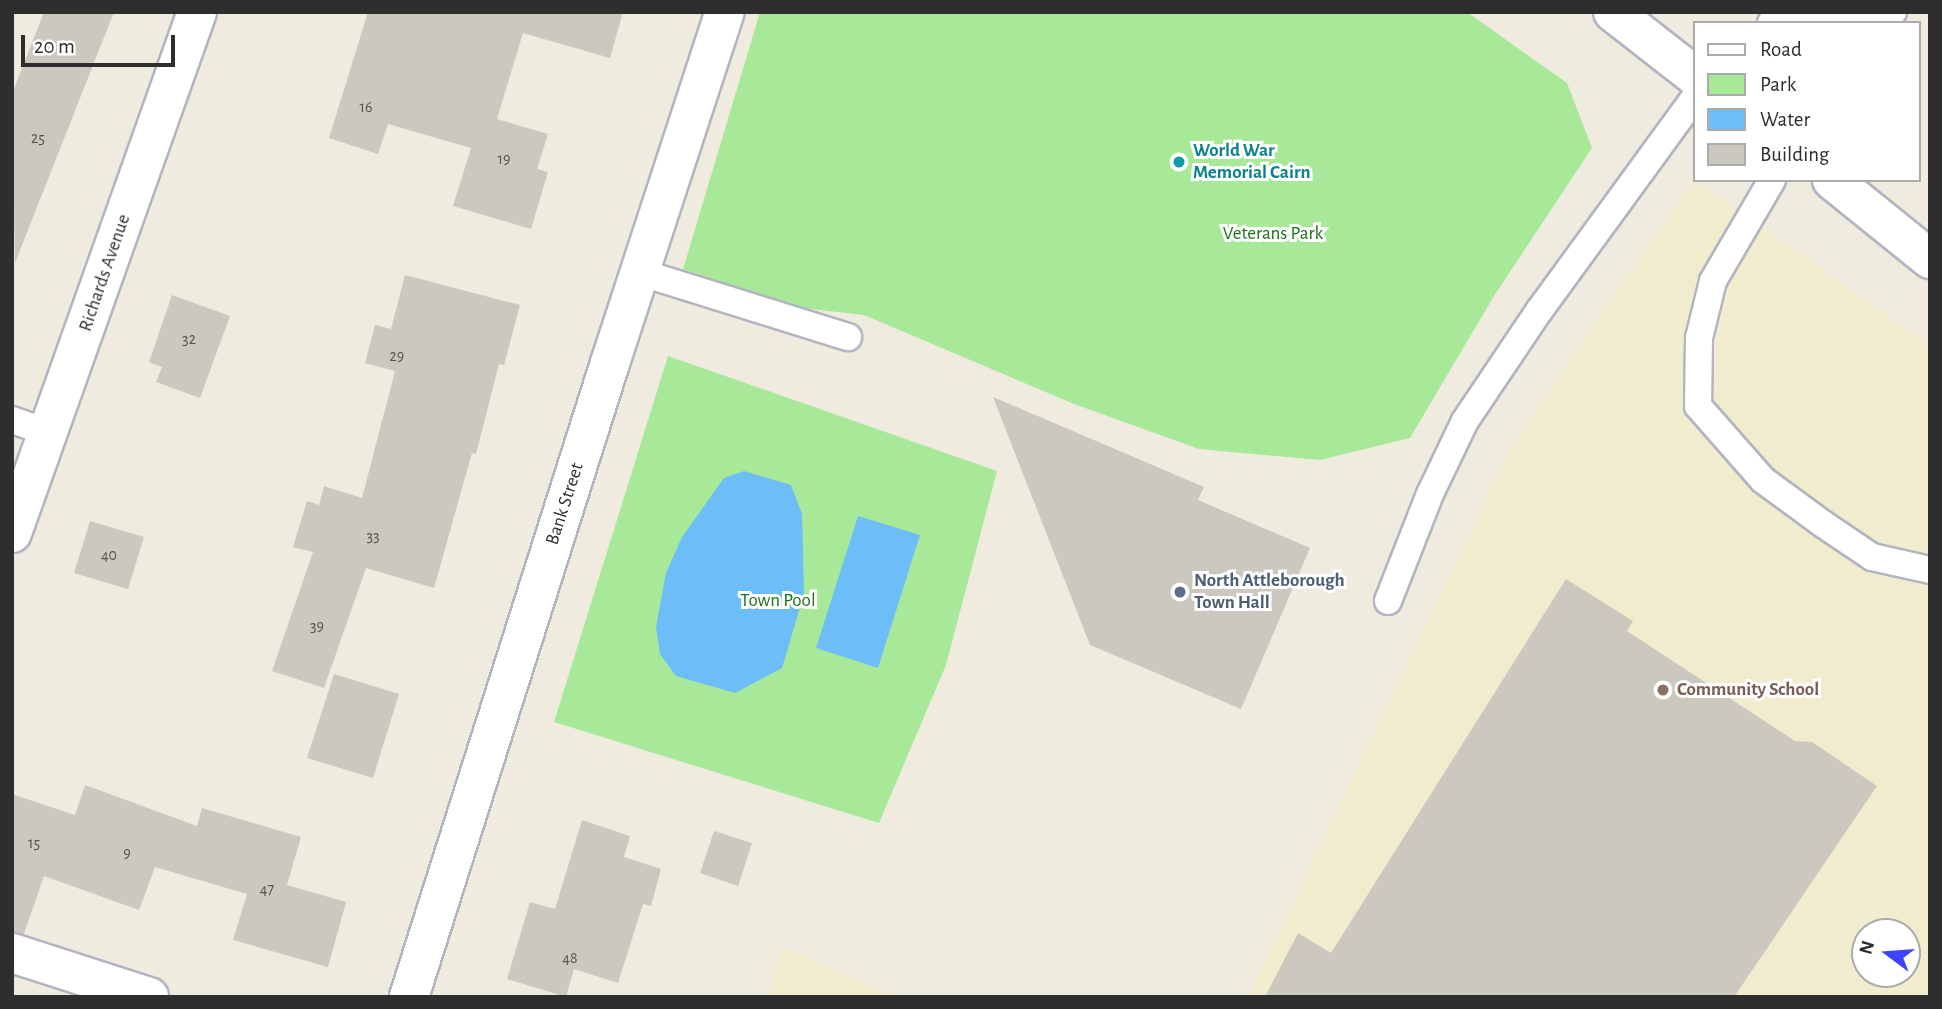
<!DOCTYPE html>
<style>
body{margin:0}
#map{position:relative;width:1942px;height:1009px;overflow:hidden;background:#f0ebdf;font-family:"Alegreya Sans",sans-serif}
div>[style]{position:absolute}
.education>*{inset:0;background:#f2ecce}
.green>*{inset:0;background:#a8e999}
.water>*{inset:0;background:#6cbdf8}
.building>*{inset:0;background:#cbc8bf}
.roads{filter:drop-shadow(2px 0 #b3b4c2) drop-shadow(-2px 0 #b3b4c2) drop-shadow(0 2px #b3b4c2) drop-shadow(0 -2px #b3b4c2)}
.service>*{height:26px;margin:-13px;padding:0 13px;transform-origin:13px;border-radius:13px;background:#fff}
.minor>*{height:38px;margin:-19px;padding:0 19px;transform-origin:19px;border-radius:19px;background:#fff}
.tertiary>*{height:38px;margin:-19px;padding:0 19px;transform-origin:19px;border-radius:19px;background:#fff}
.secondary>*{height:38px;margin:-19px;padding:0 19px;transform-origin:19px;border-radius:19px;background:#fff}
.dots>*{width:19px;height:19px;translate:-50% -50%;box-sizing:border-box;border:4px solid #fff;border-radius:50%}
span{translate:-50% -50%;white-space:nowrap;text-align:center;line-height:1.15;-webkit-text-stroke:6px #fff;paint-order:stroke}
.number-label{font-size:16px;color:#555452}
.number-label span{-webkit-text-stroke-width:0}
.culture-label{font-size:19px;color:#0d838f;font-weight:700}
.left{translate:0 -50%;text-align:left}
.park-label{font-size:19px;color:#1a7216}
.street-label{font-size:19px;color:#2e2e2e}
.service-label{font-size:19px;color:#4e5e75;font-weight:700}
.education-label{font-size:19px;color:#785e54;font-weight:700}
.frame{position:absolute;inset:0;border:14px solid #2e2e2e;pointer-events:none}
.legend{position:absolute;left:1693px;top:21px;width:228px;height:161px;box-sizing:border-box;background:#fff;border:2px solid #ababab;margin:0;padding:9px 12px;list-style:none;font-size:21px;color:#2e2e2e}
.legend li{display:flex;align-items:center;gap:14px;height:35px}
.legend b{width:35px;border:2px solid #ababab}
.north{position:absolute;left:1851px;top:918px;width:70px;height:70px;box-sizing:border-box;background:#fff;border:2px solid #ababab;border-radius:50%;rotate:286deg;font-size:19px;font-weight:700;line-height:28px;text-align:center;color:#2e2e2e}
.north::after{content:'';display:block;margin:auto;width:24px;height:32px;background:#3d43ff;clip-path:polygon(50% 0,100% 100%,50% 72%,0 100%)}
.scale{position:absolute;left:21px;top:35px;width:154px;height:32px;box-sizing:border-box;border:4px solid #2e2e2e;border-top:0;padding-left:9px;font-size:21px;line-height:24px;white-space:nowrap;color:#2e2e2e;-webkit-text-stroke:5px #fff;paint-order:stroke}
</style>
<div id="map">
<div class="education">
<div style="clip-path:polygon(evenodd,1695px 179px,1930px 346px,1930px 997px,1248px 997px,1511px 447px,1695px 179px,1865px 932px,1907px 932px,1907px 974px,1865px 974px,1865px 932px)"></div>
<div style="clip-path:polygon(783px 947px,893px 997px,767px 997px)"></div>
</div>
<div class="green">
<div style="clip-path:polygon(760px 12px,1467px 12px,1567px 83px,1592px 148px,1494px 296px,1410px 438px,1320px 460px,1199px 449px,1074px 404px,864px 315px,802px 308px,742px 291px,683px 269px)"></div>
<div style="clip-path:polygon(668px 356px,997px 471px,946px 665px,879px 823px,554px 722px)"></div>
</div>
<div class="water">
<div style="clip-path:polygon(744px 471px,791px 485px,802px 514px,804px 594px,782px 668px,735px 693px,676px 676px,660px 654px,656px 627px,666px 573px,682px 537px,724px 478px)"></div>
<div style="clip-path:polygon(858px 516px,920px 535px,878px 668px,816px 648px)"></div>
</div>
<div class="building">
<div style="clip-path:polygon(44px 12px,114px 12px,15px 263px,12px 94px)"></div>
<div style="clip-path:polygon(368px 12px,623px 12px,610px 58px,523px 33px,497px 119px,548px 134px,537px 169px,548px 172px,531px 229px,453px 206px,471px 148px,388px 124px,378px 154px,329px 138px)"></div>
<div style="clip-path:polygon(405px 275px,520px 305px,504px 365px,499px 364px,476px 454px,472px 453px,434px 588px,366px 568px,324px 688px,272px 671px,313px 552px,293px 547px,307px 501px,319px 505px,324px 486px,362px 498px,395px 371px,365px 363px,375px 325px,391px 329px)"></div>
<div style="clip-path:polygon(172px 295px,230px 316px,200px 398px,156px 382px,162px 367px,149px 362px)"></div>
<div style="clip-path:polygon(993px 397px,1204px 487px,1198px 500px,1310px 548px,1241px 709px,1090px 645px)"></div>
<div style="clip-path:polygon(90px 521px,144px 537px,128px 589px,74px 573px)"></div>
<div style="clip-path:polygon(1566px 579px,1633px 621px,1627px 631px,1795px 741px,1812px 742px,1877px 786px,1734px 997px,1265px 997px,1298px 933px,1331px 953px)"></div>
<div style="clip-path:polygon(334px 674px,399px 694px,373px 778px,307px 758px)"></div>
<div style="clip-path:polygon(85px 785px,197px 826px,202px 808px,301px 837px,287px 885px,346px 902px,328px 967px,233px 940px,247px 894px,155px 867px,139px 910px,44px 876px,24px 934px,12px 932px,12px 794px,75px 815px)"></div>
<div style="clip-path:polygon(582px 820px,630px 836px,624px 857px,661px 869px,651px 906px,643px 904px,618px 983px,574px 969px,566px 997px,507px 979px,530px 902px,555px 909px)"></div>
<div style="clip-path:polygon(714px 831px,752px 843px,738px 886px,700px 873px)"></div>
</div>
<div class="roads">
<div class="service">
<div style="left:1771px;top:23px;width:13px;rotate:-58deg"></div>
<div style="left:1778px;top:12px;width:115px"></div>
<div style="left:1772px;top:180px;width:117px;rotate:120.3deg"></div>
<div style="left:1713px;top:281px;width:59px;rotate:103.8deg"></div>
<div style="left:1699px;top:338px;width:68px;rotate:90.8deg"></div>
<div style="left:1698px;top:406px;width:98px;rotate:48.7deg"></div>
<div style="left:1763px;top:480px;width:74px;rotate:36.3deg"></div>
<div style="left:1823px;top:524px;width:59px;rotate:34deg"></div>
<div style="left:1872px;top:557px;width:59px;rotate:12.6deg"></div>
<div style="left:639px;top:272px;width:219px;rotate:17.3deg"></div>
<div style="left:12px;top:420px;width:39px;rotate:19deg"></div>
<div style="left:1388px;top:601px;width:115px;rotate:-68.6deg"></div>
<div style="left:1430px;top:494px;width:81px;rotate:-64.4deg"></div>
<div style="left:1465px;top:421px;width:133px;rotate:-56.1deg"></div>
<div style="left:1539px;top:311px;width:265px;rotate:-53.9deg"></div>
</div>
<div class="minor">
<div style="left:12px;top:953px;width:144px;rotate:17.8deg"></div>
<div style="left:409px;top:997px;width:665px;rotate:-72.41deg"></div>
<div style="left:610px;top:363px;width:369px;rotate:-71.9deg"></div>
</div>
<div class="tertiary">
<div style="left:12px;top:533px;width:553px;rotate:-70.45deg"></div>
</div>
<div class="secondary">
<div style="left:1613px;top:12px;width:104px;rotate:38deg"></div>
<div style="left:1832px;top:180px;width:126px;rotate:38.9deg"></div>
</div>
</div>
<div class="dots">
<div style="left:1179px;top:162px;background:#0f9aa8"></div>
<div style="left:1180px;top:592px;background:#5c6f8a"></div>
<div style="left:1663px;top:690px;background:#8d6e63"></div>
</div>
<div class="number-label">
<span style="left:366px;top:107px">16</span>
<span style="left:38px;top:138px">25</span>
<span style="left:504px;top:159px">19</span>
<span style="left:189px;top:339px">32</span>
<span style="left:397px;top:356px">29</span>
<span style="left:373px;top:536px">33</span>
<span style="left:109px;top:555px">40</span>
<span style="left:317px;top:626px">39</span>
<span style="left:34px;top:843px">15</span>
<span style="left:127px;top:853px">9</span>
<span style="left:267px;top:889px">47</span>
<span style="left:570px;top:958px">48</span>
</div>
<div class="culture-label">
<span class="left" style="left:1193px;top:162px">World War<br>Memorial Cairn</span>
</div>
<div class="park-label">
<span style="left:1273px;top:234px">Veterans Park</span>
<span style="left:778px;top:601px">Town Pool</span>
</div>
<div class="street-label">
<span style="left:105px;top:273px;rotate:-71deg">Richards Avenue</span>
<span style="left:565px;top:504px;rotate:-72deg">Bank Street</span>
</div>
<div class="service-label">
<span class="left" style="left:1194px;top:592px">North Attleborough<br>Town Hall</span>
</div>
<div class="education-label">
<span class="left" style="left:1677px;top:690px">Community School</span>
</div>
<div class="frame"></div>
<ul class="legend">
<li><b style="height:9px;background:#fff"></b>Road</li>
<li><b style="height:19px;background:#a8e999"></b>Park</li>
<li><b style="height:19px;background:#6cbdf8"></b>Water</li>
<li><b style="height:19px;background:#cbc8bf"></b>Building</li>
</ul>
<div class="north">N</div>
<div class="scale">20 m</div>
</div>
